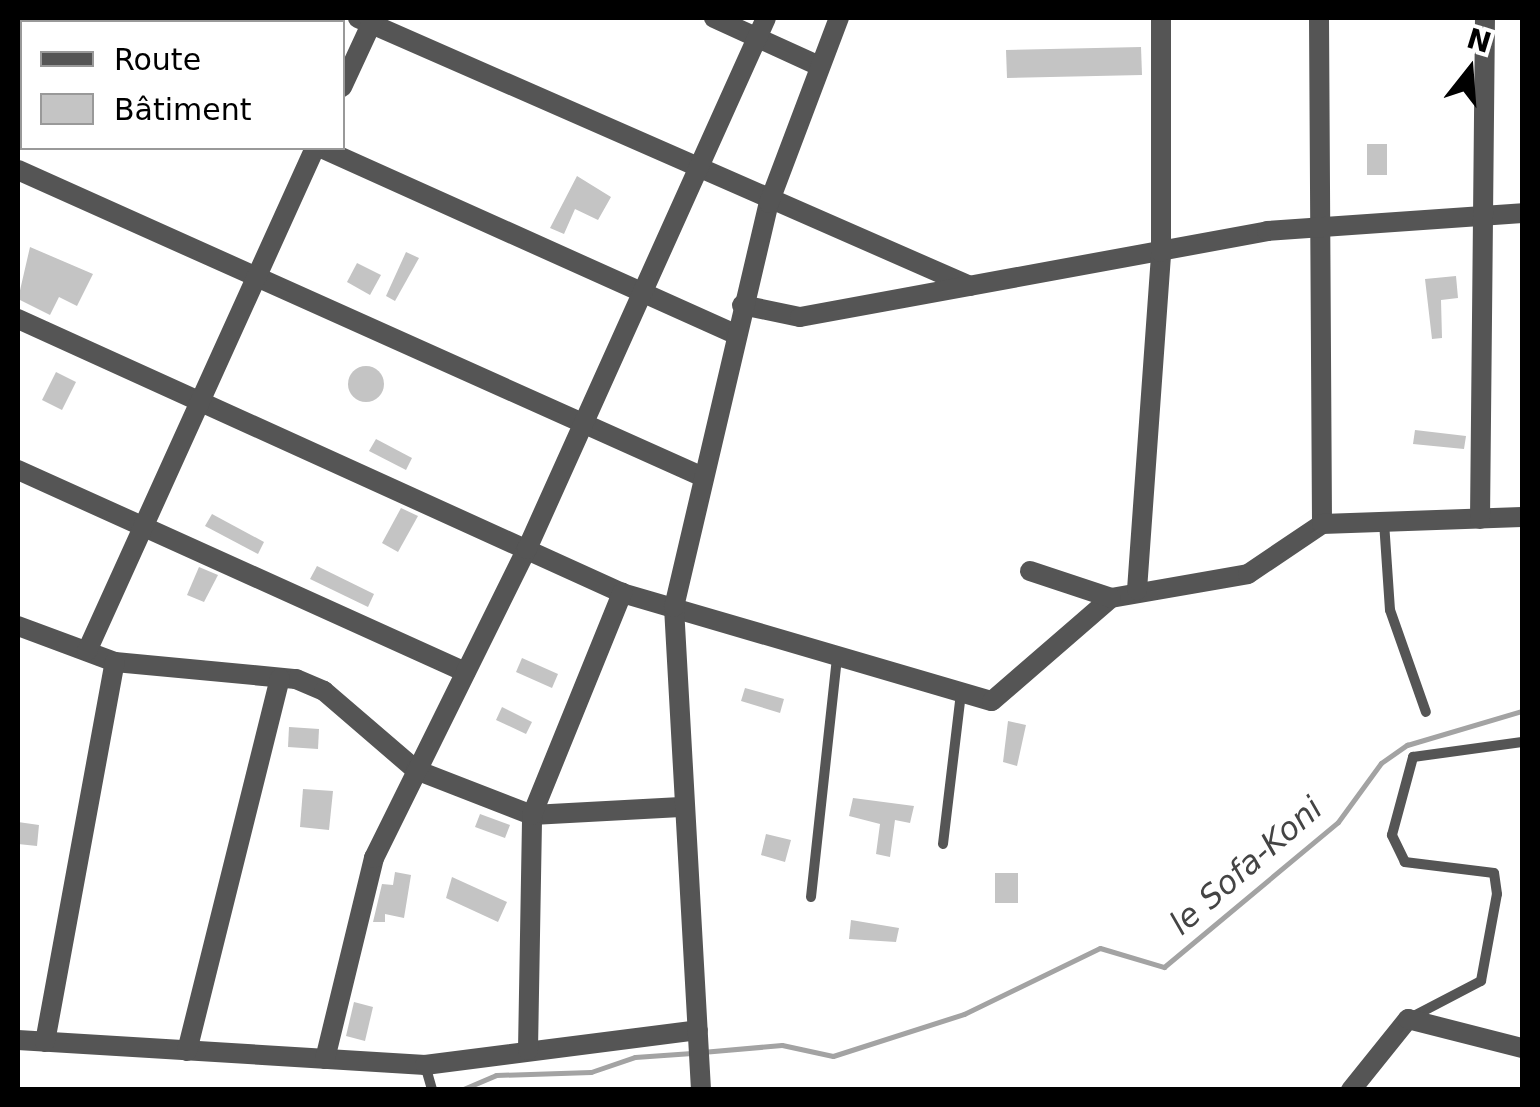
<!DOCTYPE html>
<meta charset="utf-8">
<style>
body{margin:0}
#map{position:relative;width:1540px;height:1107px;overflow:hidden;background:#fff;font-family:"DejaVu Sans",sans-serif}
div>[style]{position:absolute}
.stream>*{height:5px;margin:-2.5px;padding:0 2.5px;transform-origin:2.5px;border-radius:2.5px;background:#a3a3a3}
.building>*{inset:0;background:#c4c4c4}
.round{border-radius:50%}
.service>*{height:10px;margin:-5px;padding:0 5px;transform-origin:5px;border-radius:5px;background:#555}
.minor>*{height:20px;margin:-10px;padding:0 10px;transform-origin:10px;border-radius:10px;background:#555}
span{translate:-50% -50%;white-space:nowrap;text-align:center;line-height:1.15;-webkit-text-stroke:9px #fff;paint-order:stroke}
.water-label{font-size:32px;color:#444;font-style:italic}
.frame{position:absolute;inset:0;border:20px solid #000;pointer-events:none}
.legend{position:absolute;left:20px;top:20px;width:325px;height:130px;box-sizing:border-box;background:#fff;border:2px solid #999;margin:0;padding:12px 18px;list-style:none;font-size:30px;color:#000}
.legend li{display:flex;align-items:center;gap:20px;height:50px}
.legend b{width:50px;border:2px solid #999}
.north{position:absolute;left:1420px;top:20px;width:100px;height:100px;-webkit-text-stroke:8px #fff;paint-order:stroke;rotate:17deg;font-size:28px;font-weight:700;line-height:40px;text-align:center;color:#000}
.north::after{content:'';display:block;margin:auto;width:35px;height:45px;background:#000;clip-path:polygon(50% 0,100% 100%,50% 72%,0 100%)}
</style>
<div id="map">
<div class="stream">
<div style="left:702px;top:1052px;width:80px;rotate:-5deg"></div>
<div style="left:782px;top:1045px;width:52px;rotate:12.2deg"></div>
<div style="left:833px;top:1056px;width:138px;rotate:-17.8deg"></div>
<div style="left:964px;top:1014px;width:151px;rotate:-25.9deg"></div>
<div style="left:1100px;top:948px;width:67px;rotate:16.5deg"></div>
<div style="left:1164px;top:967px;width:226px;rotate:-39.8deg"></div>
<div style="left:1338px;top:822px;width:73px;rotate:-53.9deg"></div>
<div style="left:1381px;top:763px;width:32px;rotate:-35deg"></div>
<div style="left:1407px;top:745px;width:120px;rotate:-16.5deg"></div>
<div style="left:461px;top:1090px;width:38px;rotate:-23deg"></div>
<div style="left:496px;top:1075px;width:95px;rotate:-1.8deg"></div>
<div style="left:591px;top:1072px;width:46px;rotate:-18.8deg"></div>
<div style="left:635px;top:1057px;width:57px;rotate:-4deg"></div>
</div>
<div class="building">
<div style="clip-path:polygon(1141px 47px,1142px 75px,1007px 78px,1006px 50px)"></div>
<div style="clip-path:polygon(1367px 144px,1387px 144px,1387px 175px,1367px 175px)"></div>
<div style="clip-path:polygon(577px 176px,611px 197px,598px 220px,575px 209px,564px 234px,550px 228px)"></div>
<div style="clip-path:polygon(30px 247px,93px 274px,77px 306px,59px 297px,50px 315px,18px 299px)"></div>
<div style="clip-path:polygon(406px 252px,419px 258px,395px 301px,386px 296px)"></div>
<div style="clip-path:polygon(357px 263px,381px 275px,370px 295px,347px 282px)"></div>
<div style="clip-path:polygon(1456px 276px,1458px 298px,1441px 300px,1442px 338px,1432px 339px,1425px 279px)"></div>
<div class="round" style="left:348px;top:366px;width:36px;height:36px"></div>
<div style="clip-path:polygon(56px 372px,76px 382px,62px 410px,42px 400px)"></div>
<div style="clip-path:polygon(1415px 430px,1466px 436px,1464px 449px,1413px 444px)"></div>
<div style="clip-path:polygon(376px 439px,412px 458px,406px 470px,369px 451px)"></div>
<div style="clip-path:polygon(401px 508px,418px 516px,398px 552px,382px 543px)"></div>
<div style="clip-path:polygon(212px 514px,264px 542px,258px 554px,205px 526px)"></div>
<div style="clip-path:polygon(317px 566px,374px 594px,368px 607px,310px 579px)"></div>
<div style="clip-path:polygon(199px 567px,218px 575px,204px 602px,187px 595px)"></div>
<div style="clip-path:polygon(522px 658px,558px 674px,552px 688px,516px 672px)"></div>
<div style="clip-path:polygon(745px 688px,784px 699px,780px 713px,741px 701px)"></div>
<div style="clip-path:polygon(502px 707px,532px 722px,526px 734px,496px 720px)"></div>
<div style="clip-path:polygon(1008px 721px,1026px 725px,1017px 766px,1003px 762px)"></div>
<div style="clip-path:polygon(289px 727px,319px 729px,318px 749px,288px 747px)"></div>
<div style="clip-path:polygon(303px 789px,333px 791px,329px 830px,300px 827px)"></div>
<div style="clip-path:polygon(853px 798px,914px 806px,910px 823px,895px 820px,890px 857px,876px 854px,880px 824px,849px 816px)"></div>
<div style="clip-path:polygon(480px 814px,510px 825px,505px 838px,475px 827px)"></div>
<div style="clip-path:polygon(18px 822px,39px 825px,37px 846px,18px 844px)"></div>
<div style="clip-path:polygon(766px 834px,791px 840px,785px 862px,761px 855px)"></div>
<div style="clip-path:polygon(395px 872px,411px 875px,404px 918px,385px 914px,385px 922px,373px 922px,382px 884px,393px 885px)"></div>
<div style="clip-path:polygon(995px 873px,1018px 873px,1018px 903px,995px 903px)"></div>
<div style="clip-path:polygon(452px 877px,507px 902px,498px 922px,446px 898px)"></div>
<div style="clip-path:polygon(851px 920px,899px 928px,896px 942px,849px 939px)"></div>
<div style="clip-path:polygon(354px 1002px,373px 1007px,365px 1041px,346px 1036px)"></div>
</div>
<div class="service">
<div style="left:1384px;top:522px;width:88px;rotate:86.1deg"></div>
<div style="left:1390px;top:610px;width:108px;rotate:70.6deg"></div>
<div style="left:943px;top:844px;width:152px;rotate:-83.2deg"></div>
<div style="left:811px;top:897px;width:242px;rotate:-83.8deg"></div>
<div style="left:1412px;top:1017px;width:78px;rotate:-27.6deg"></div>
<div style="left:1481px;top:981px;width:88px;rotate:-79.6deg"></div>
<div style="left:1497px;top:894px;width:21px;rotate:-98deg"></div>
<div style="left:1494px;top:873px;width:90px;rotate:-173deg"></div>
<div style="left:1405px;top:862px;width:30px;rotate:-116deg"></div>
<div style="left:1392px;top:835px;width:81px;rotate:-74.9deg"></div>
<div style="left:1413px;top:757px;width:110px;rotate:-7.8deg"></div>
<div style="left:425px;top:1065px;width:26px;rotate:74deg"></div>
</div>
<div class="minor">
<div style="left:30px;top:18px;width:12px;rotate:20deg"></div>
<div style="left:358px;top:18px;width:668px;rotate:23.65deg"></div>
<div style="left:714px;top:18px;width:113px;rotate:24.5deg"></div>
<div style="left:1319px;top:18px;width:506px;rotate:89.66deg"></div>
<div style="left:342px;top:87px;width:76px;rotate:-65.1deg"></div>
<div style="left:321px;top:148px;width:453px;rotate:24.2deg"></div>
<div style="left:18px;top:170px;width:751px;rotate:24.14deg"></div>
<div style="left:742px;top:305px;width:59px;rotate:11.7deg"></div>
<div style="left:800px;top:317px;width:475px;rotate:-10.4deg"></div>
<div style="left:1267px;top:231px;width:256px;rotate:-4deg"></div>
<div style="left:18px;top:319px;width:663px;rotate:24.4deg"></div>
<div style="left:622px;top:593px;width:385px;rotate:16.3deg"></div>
<div style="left:992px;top:701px;width:157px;rotate:-40.9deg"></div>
<div style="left:1111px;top:598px;width:139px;rotate:-9.9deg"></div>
<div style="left:1248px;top:574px;width:89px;rotate:-34deg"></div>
<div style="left:1322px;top:524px;width:200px;rotate:-2deg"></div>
<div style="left:18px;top:470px;width:491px;rotate:24.3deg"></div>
<div style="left:1480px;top:519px;width:501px;rotate:-89.43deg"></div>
<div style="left:1030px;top:571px;width:85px;rotate:18.4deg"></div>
<div style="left:1137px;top:590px;width:339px;rotate:-85.9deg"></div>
<div style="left:1161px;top:252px;width:234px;rotate:-90deg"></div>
<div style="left:18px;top:626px;width:103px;rotate:20.4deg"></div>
<div style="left:115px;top:662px;width:182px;rotate:5.4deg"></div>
<div style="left:296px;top:679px;width:30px;rotate:23deg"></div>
<div style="left:324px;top:691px;width:121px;rotate:40.7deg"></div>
<div style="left:416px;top:770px;width:124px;rotate:21.2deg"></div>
<div style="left:532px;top:815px;width:149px;rotate:-3.1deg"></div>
<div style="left:87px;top:651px;width:552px;rotate:-65.62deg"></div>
<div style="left:18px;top:1040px;width:408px;rotate:3.5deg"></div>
<div style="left:425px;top:1065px;width:275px;rotate:-7.3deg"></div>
<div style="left:45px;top:1042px;width:386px;rotate:-79.6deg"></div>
<div style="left:528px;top:1050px;width:235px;rotate:-89deg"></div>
<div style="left:532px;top:815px;width:240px;rotate:-67.9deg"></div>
<div style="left:187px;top:1051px;width:384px;rotate:-76deg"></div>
<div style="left:325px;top:1059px;width:207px;rotate:-76.3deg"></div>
<div style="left:374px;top:858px;width:345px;rotate:-63.7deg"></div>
<div style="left:527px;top:549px;width:582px;rotate:-65.77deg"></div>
<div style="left:701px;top:1090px;width:484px;rotate:-93.2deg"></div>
<div style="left:674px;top:607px;width:415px;rotate:-76.8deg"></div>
<div style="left:769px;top:203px;width:198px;rotate:-69.3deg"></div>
<div style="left:1351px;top:1090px;width:91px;rotate:-51.2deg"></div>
<div style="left:1408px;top:1019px;width:118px;rotate:14.3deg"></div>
</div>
<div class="water-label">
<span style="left:1246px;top:866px;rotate:-41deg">le Sofa-Koni</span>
</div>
<div class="frame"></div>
<ul class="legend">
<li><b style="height:12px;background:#555"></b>Route</li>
<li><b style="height:28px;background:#c4c4c4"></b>Bâtiment</li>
</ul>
<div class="north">N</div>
</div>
